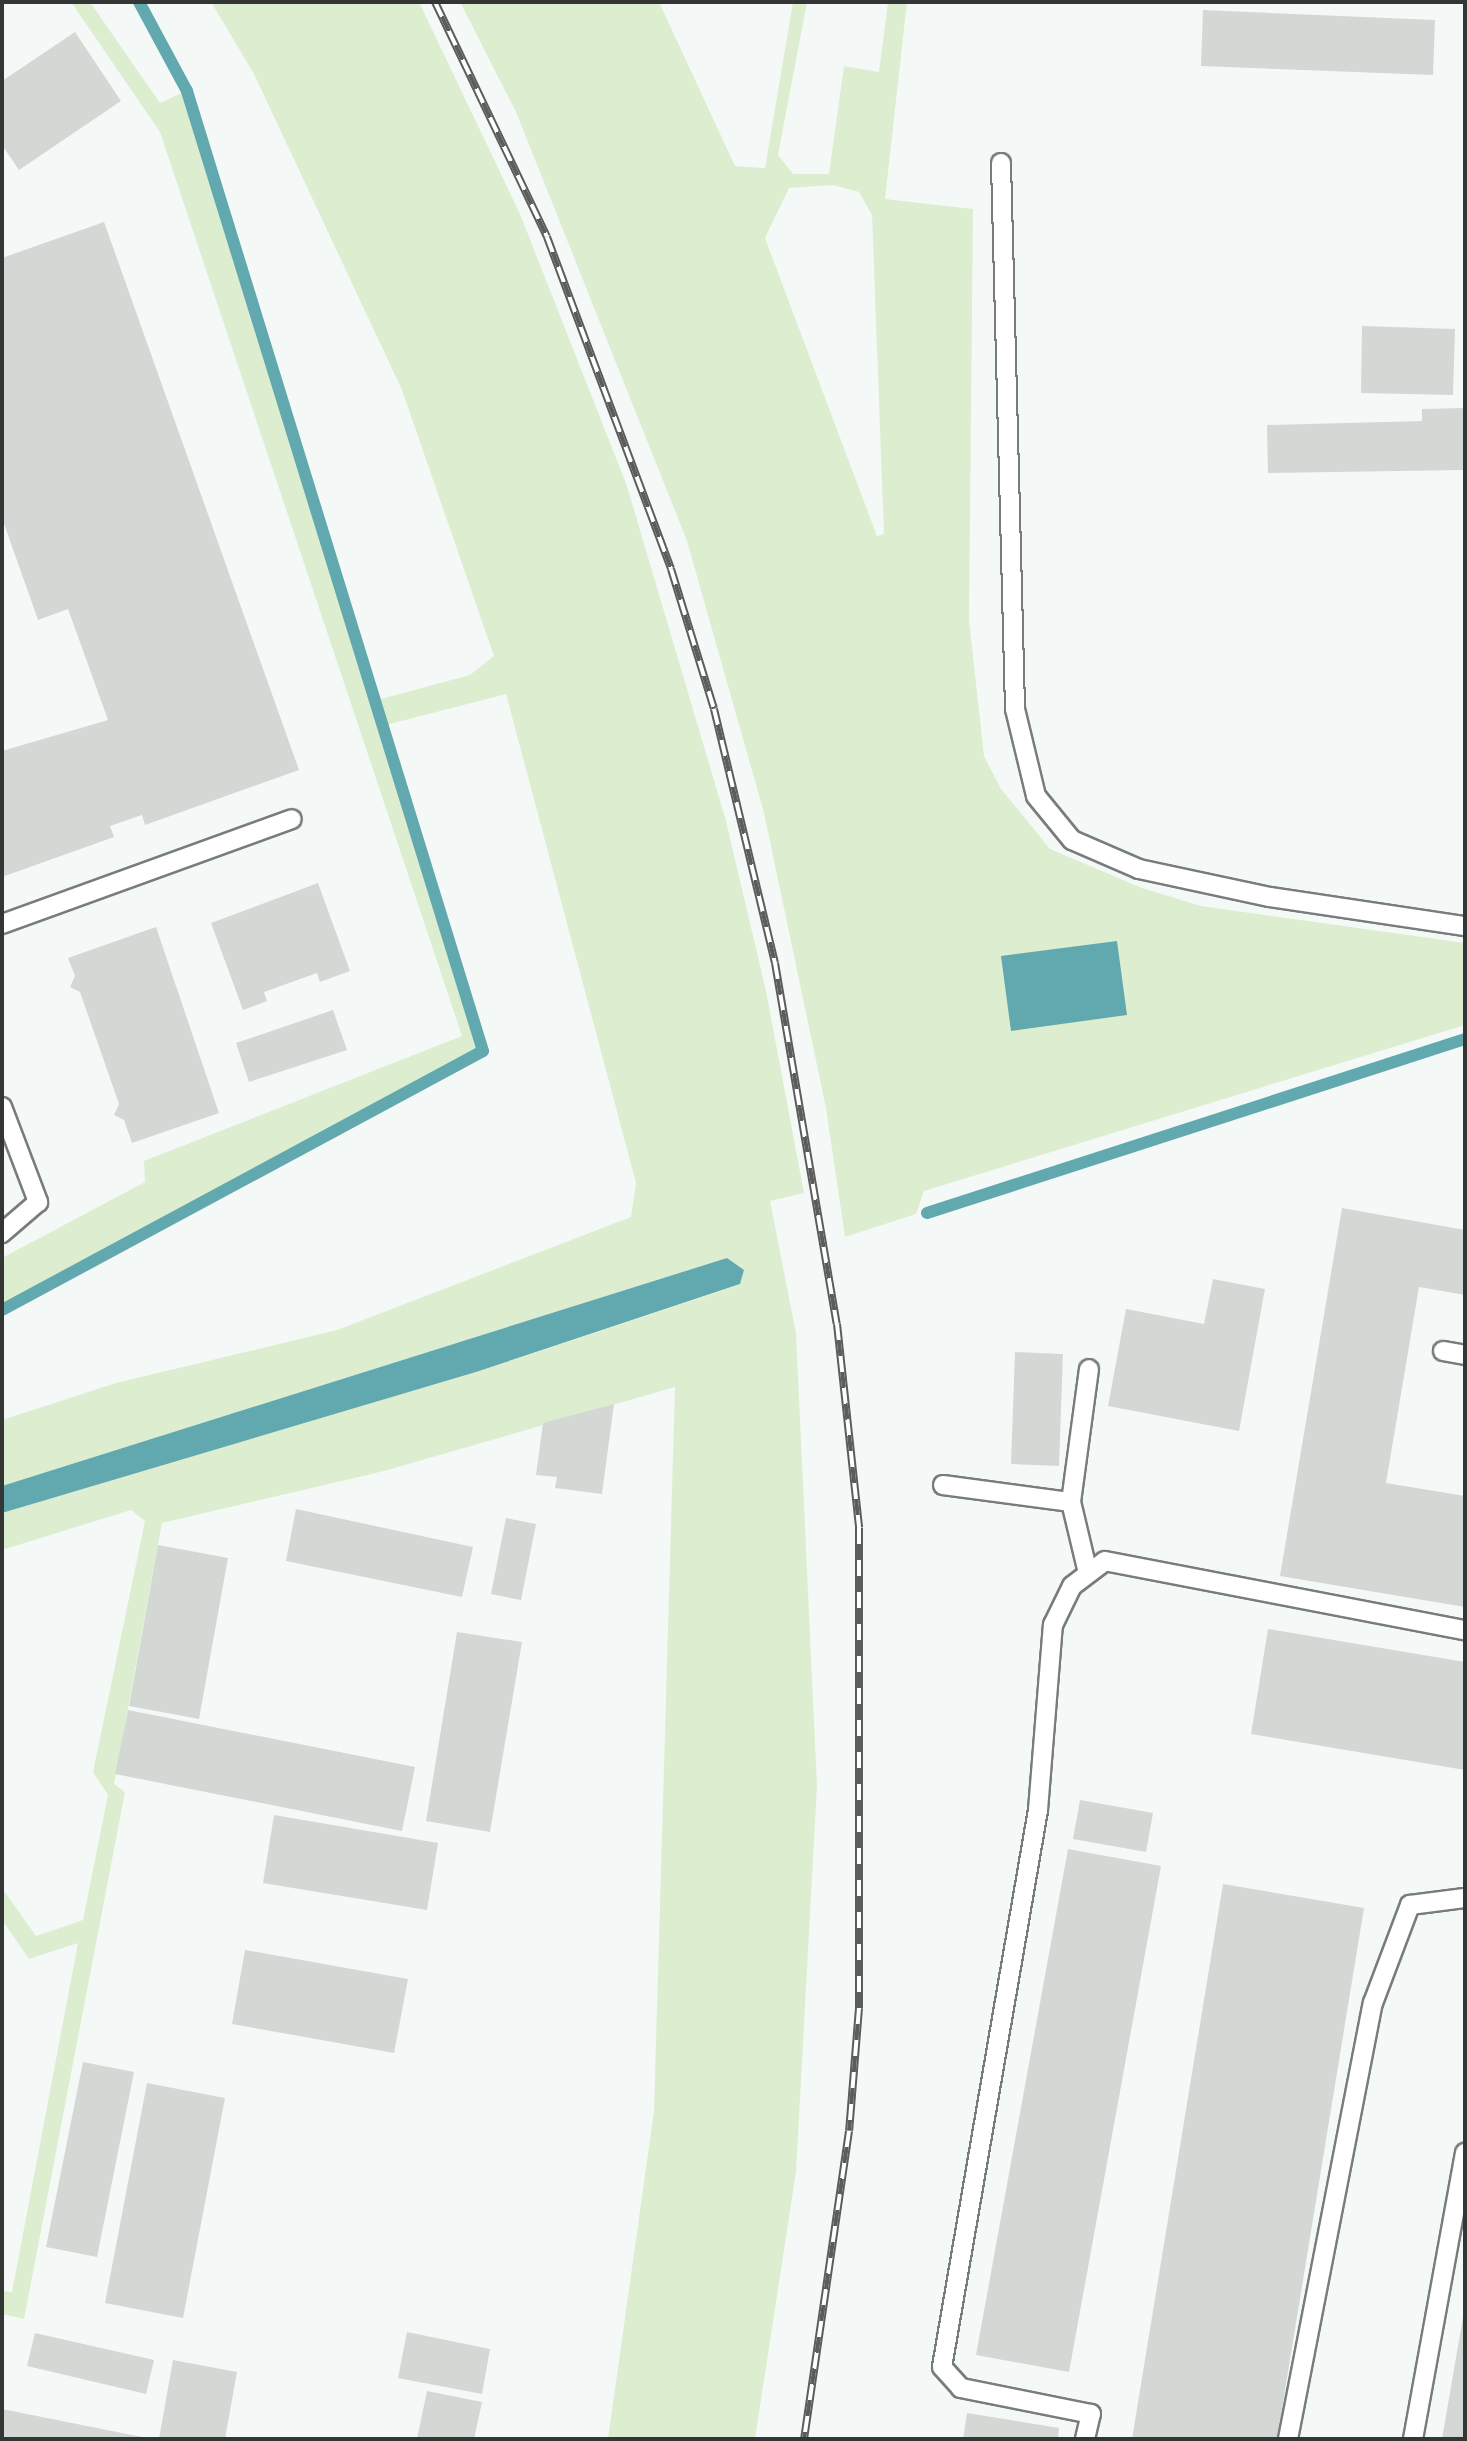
<!DOCTYPE html>
<style>
body{margin:0}
#map{position:relative;width:1467px;height:2441px;overflow:hidden;background:#f4f9f7;font-family:"Alegreya Sans",sans-serif}
div>[style]{position:absolute}
.green>*{inset:0;background:#dceecf}
.water>*{inset:0;background:#62a8af}
.stream>*{height:12px;margin:-6px;padding:0 6px;transform-origin:6px;border-radius:6px;background:#62a8af}
.building>*{inset:0;background:#d4d8d4}
.roads{filter:drop-shadow(2px 0 #787c7a) drop-shadow(-2px 0 #787c7a) drop-shadow(0 2px #787c7a) drop-shadow(0 -2px #787c7a)}
.service>*{height:18px;margin:-9px;padding:0 9px;transform-origin:9px;border-radius:9px;background:#fff}
.rail>*{height:8px;margin-top:-4px;transform-origin:0;background:repeating-linear-gradient(90deg,#fff 0 16px,#5a5d5b 0 32px);box-sizing:border-box;border-block:2px solid #5a5d5b}
span{translate:-50% -50%;white-space:nowrap;text-align:center;line-height:1.15;-webkit-text-stroke:7px #fff;paint-order:stroke}
.frame{position:absolute;inset:0;border:4px solid #343635;pointer-events:none}
</style>
<div id="map">
<div class="green">
<div style="clip-path:polygon(71px 2px,90px 2px,160px 103px,184px 92px,479px 1050px,2px 1306px,2px 1258px,145px 1182px,144px 1161px,462px 1036px,160px 132px)"></div>
<div style="clip-path:polygon(211px 2px,419px 2px,520px 214px,627px 486px,726px 821px,766px 991px,804px 1193px,770px 1201px,796px 1333px,817px 1786px,796px 2172px,755px 2439px,608px 2439px,654px 2111px,675px 1387px,384px 1471px,162px 1523px,114px 1784px,125px 1792px,24px 2319px,2px 2314px,2px 2291px,12px 2292px,78px 1943px,29px 1959px,2px 1920px,2px 1888px,36px 1936px,83px 1920px,108px 1795px,93px 1772px,145px 1521px,131px 1510px,2px 1550px,2px 1513px,476px 1372px,739px 1285px,744px 1271px,727px 1258px,2px 1486px,2px 1420px,116px 1383px,337px 1330px,631px 1217px,636px 1183px,506px 694px,386px 725px,377px 700px,470px 675px,494px 656px,402px 390px,254px 74px)"></div>
<div style="clip-path:polygon(evenodd,460px 2px,659px 2px,735px 166px,765px 168px,793px 2px,807px 2px,778px 155px,793px 174px,829px 174px,844px 66px,879px 72px,888px 2px,907px 2px,885px 199px,973px 209px,969px 620px,984px 756px,1001px 789px,1050px 849px,1142px 888px,1201px 906px,1465px 943px,1465px 1025px,924px 1191px,916px 1214px,845px 1237px,826px 1108px,764px 813px,687px 541px,516px 112px,460px 2px,833px 185px,859px 192px,872px 215px,884px 534px,877px 536px,765px 238px,789px 188px,833px 185px)"></div>
</div>
<div class="water">
<div style="clip-path:polygon(1117px 941px,1127px 1015px,1011px 1031px,1001px 956px)"></div>
<div style="clip-path:polygon(727px 1258px,744px 1270px,740px 1284px,476px 1372px,2px 1513px,2px 1486px)"></div>
</div>
<div class="stream">
<div style="left:927px;top:1213px;width:565px;rotate:-17.92deg"></div>
<div style="left:2px;top:1310px;width:546px;rotate:-28.3deg"></div>
<div style="left:483px;top:1051px;width:1005px;rotate:-107.14deg"></div>
<div style="left:187px;top:91px;width:101px;rotate:-118.3deg"></div>
</div>
<div class="building">
<div style="clip-path:polygon(1203px 10px,1435px 20px,1433px 75px,1201px 66px)"></div>
<div style="clip-path:polygon(75px 32px,121px 101px,19px 170px,2px 145px,2px 81px)"></div>
<div style="clip-path:polygon(104px 222px,299px 770px,145px 825px,142px 815px,110px 826px,114px 837px,2px 877px,2px 751px,108px 720px,68px 609px,38px 620px,2px 518px,2px 258px)"></div>
<div style="clip-path:polygon(1362px 326px,1455px 329px,1453px 395px,1361px 393px)"></div>
<div style="clip-path:polygon(1465px 408px,1465px 470px,1268px 473px,1267px 425px,1422px 421px,1422px 409px)"></div>
<div style="clip-path:polygon(318px 883px,350px 971px,320px 982px,317px 973px,264px 992px,267px 1001px,243px 1010px,211px 923px)"></div>
<div style="clip-path:polygon(156px 927px,219px 1113px,132px 1143px,124px 1120px,114px 1115px,119px 1104px,80px 992px,70px 987px,75px 976px,68px 958px)"></div>
<div style="clip-path:polygon(333px 1010px,347px 1050px,249px 1082px,236px 1043px)"></div>
<div style="clip-path:polygon(1342px 1208px,1465px 1230px,1465px 1295px,1419px 1287px,1386px 1483px,1465px 1496px,1465px 1607px,1280px 1576px)"></div>
<div style="clip-path:polygon(1213px 1279px,1265px 1289px,1239px 1431px,1108px 1406px,1126px 1309px,1204px 1324px)"></div>
<div style="clip-path:polygon(1015px 1352px,1063px 1354px,1059px 1466px,1011px 1464px)"></div>
<div style="clip-path:polygon(614px 1404px,602px 1494px,555px 1488px,557px 1477px,536px 1475px,543px 1423px)"></div>
<div style="clip-path:polygon(296px 1509px,473px 1547px,462px 1597px,286px 1561px)"></div>
<div style="clip-path:polygon(506px 1518px,536px 1524px,521px 1600px,491px 1594px)"></div>
<div style="clip-path:polygon(158px 1545px,228px 1558px,199px 1719px,129px 1706px)"></div>
<div style="clip-path:polygon(1268px 1629px,1465px 1662px,1465px 1770px,1251px 1734px)"></div>
<div style="clip-path:polygon(457px 1632px,522px 1642px,490px 1832px,426px 1821px)"></div>
<div style="clip-path:polygon(128px 1710px,415px 1767px,402px 1831px,115px 1774px)"></div>
<div style="clip-path:polygon(1080px 1800px,1153px 1813px,1146px 1852px,1073px 1839px)"></div>
<div style="clip-path:polygon(274px 1815px,438px 1843px,427px 1910px,263px 1883px)"></div>
<div style="clip-path:polygon(1068px 1849px,1161px 1866px,1069px 2372px,976px 2355px)"></div>
<div style="clip-path:polygon(1223px 1884px,1364px 1908px,1277px 2439px,1132px 2439px)"></div>
<div style="clip-path:polygon(245px 1950px,408px 1979px,394px 2053px,232px 2024px)"></div>
<div style="clip-path:polygon(83px 2062px,134px 2072px,97px 2257px,46px 2247px)"></div>
<div style="clip-path:polygon(147px 2083px,225px 2098px,183px 2318px,105px 2303px)"></div>
<div style="clip-path:polygon(1464px 2311px,1465px 2439px,1442px 2439px)"></div>
<div style="clip-path:polygon(407px 2332px,490px 2349px,482px 2394px,398px 2378px)"></div>
<div style="clip-path:polygon(35px 2333px,154px 2360px,146px 2394px,27px 2366px)"></div>
<div style="clip-path:polygon(173px 2360px,237px 2372px,225px 2439px,159px 2439px)"></div>
<div style="clip-path:polygon(427px 2391px,482px 2402px,474px 2439px,417px 2439px)"></div>
<div style="clip-path:polygon(2px 2409px,147px 2438px,147px 2439px,2px 2439px)"></div>
<div style="clip-path:polygon(967px 2413px,1059px 2428px,1058px 2439px,963px 2439px)"></div>
</div>
<div class="roads">
<div class="service">
<div style="left:1001px;top:163px;width:546px;rotate:88.53deg"></div>
<div style="left:1015px;top:709px;width:89px;rotate:76.4deg"></div>
<div style="left:1036px;top:796px;width:57px;rotate:50.7deg"></div>
<div style="left:1072px;top:840px;width:73px;rotate:23.4deg"></div>
<div style="left:1139px;top:869px;width:134px;rotate:12.1deg"></div>
<div style="left:1270px;top:897px;width:197px;rotate:8.5deg"></div>
<div style="left:2px;top:924px;width:308px;rotate:-19.9deg"></div>
<div style="left:2px;top:1107px;width:102px;rotate:69.2deg"></div>
<div style="left:38px;top:1202px;width:48px;rotate:139.3deg"></div>
<div style="left:1443px;top:1351px;width:22px;rotate:10deg"></div>
<div style="left:943px;top:1485px;width:129px;rotate:7.6deg"></div>
<div style="left:1087px;top:1569px;width:69px;rotate:-103.4deg"></div>
<div style="left:1071px;top:1502px;width:134px;rotate:-82.3deg"></div>
<div style="left:1085px;top:2439px;width:26px;rotate:-77deg"></div>
<div style="left:1091px;top:2414px;width:133px;rotate:-168.7deg"></div>
<div style="left:961px;top:2388px;width:28px;rotate:-132deg"></div>
<div style="left:942px;top:2367px;width:565px;rotate:-80.22deg"></div>
<div style="left:1038px;top:1810px;width:186px;rotate:-85.4deg"></div>
<div style="left:1053px;top:1625px;width:43px;rotate:-64deg"></div>
<div style="left:1072px;top:1586px;width:41px;rotate:-37.1deg"></div>
<div style="left:1105px;top:1561px;width:367px;rotate:10.9deg"></div>
<div style="left:1288px;top:2439px;width:444px;rotate:-79deg"></div>
<div style="left:1373px;top:2003px;width:105px;rotate:-69.3deg"></div>
<div style="left:1410px;top:1905px;width:55px;rotate:-7.3deg"></div>
<div style="left:1413px;top:2439px;width:291px;rotate:-79.7deg"></div>
</div>
</div>
<div class="rail">
<div style="left:435px;top:2px;width:260px;rotate:64.5deg"></div>
<div style="left:547px;top:237px;width:354px;rotate:69.5deg"></div>
<div style="left:671px;top:569px;width:146px;rotate:72.9deg"></div>
<div style="left:714px;top:709px;width:261px;rotate:76.5deg"></div>
<div style="left:775px;top:963px;width:366px;rotate:80.3deg"></div>
<div style="left:837px;top:1324px;width:205px;rotate:83.8deg"></div>
<div style="left:859px;top:1528px;width:480px;rotate:90deg"></div>
<div style="left:859px;top:2008px;width:123px;rotate:94.6deg"></div>
<div style="left:849px;top:2131px;width:311px;rotate:98.3deg"></div>
</div>
<div class="frame"></div>
</div>
